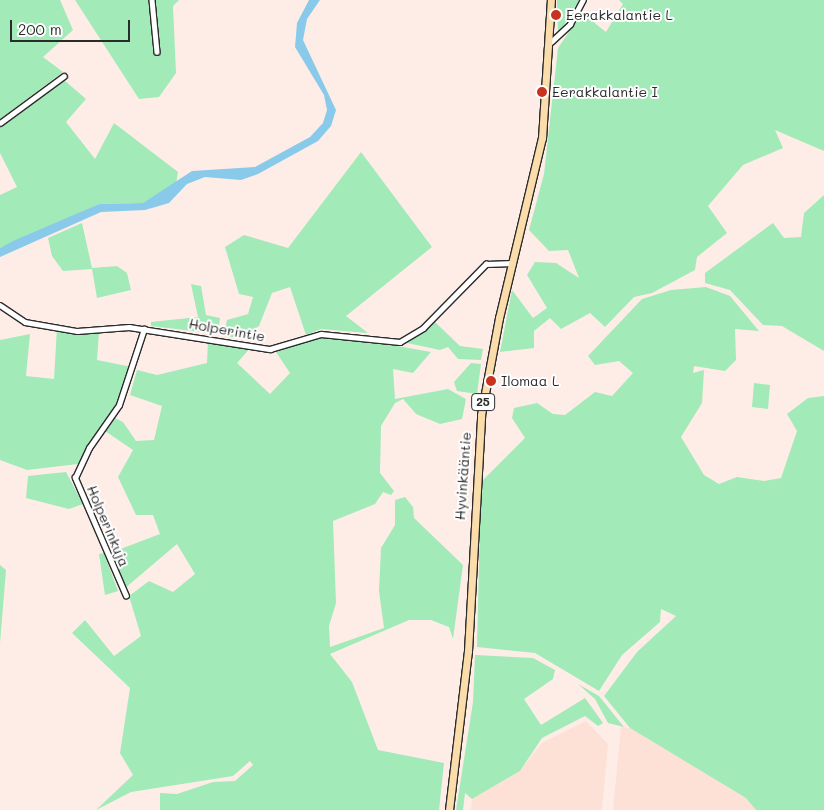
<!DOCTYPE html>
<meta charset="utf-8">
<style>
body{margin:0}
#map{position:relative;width:824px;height:810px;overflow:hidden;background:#feede7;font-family:Mali,sans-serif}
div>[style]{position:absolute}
.built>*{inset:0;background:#fde0d6}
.green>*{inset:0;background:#a2eab8}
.water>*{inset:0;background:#89caea}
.roads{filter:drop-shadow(1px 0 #2b2b2b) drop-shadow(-1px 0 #2b2b2b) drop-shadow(0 1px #2b2b2b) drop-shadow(0 -1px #2b2b2b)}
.minor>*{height:4.5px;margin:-2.25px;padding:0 2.25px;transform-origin:2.25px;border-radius:2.25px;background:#fff}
.highway>*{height:7px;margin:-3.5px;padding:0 3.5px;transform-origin:3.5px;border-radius:3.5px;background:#fbddab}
.dots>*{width:14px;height:14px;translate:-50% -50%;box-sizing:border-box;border:2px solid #fff;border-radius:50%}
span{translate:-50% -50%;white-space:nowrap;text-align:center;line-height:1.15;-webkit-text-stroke:4px #fff;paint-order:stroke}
.shield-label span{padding:1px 4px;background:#fff;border:1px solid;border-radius:4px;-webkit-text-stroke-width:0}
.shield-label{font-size:12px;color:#2b2b2b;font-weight:700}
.poi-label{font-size:14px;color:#2b2b2b}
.left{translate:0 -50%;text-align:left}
.street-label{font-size:14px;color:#2b2b2b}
.scale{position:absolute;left:10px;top:20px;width:120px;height:22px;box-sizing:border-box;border:2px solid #2b2b2b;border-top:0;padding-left:6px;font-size:15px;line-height:18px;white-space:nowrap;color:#2b2b2b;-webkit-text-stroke:4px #fff;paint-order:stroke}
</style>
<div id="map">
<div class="built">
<div style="clip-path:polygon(586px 721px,608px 744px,602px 810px,471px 810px,472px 799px,519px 772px,542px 743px)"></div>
<div style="clip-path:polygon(621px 727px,630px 728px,746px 798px,756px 810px,613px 810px)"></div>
</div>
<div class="green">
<div style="clip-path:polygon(0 0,60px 0,73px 30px,43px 57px,63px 72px,0 119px)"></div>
<div style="clip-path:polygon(75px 0,179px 0,173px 6px,176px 73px,159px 97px,139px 99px)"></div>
<div style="clip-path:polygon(557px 0,579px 0,560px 32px,558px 31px)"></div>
<div style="clip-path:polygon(619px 0,824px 0,824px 151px,775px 130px,783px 148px,743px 165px,708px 206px,727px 233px,697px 257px,695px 270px,652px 293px,634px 297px,605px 327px,590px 313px,561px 329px,550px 318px,534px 331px,534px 348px,500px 352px,512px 290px,533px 318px,547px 308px,527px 275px,535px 262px,556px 263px,579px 278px,568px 250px,549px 251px,529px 230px,544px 174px,558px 48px,582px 13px,606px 32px,623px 4px)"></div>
<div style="clip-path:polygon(64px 80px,86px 99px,66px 122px,95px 159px,114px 123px,178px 172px,176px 184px,143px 203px,99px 204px,0 248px,0 195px,17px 187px,0 153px,0 127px)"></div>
<div style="clip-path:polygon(361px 152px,432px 247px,346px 316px,368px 333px,321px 329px,306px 335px,290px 287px,272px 293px,259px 326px,241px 338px,224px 336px,227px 320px,248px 314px,253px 297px,239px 294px,225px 247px,244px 235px,288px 248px)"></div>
<div style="clip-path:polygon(824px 195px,824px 351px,782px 326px,763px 325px,730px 290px,705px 283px,705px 273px,773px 223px,784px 238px,801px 237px,804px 213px)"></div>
<div style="clip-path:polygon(82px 223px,92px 268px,117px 266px,127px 273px,131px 290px,97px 298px,92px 269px,63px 271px,52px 256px,48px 238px)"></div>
<div style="clip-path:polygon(191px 284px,201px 286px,206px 315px,220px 318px,218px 334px,151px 326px,151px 322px,198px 317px)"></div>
<div style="clip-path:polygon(706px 287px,730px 296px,759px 331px,735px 329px,736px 360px,725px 371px,694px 366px,693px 373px,704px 370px,702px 403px,681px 437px,704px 475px,719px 484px,737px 477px,764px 481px,781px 478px,797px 431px,787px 414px,808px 398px,824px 396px,824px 810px,756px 810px,746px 798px,630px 728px,604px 696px,637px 652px,676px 616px,661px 609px,660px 622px,622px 655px,599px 691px,535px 653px,477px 647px,481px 482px,525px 438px,512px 418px,514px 408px,537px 403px,553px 414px,565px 415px,595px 392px,612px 396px,633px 373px,619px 361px,595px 365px,588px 356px,642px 299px,671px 290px)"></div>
<div style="clip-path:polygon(435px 322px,460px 346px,483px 349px,481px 360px,458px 359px,448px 347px,440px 350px,407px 343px)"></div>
<div style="clip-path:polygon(57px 328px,76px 334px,99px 332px,97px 360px,132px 367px,116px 404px,78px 464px,27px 470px,0 460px,0 340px,30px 334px,26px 376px,54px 379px)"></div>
<div style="clip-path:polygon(321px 336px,342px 336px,431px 352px,413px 373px,393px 369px,395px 399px,448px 389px,466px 399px,462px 419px,440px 424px,416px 414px,403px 399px,395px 403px,381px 426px,380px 473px,394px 491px,391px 495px,383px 492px,375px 504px,333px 521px,336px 603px,329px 626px,330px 647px,384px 628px,379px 591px,381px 548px,395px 525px,395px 500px,405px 497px,413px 507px,414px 518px,463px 565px,453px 639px,449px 627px,431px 620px,409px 620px,330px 654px,352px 682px,378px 750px,444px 763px,439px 810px,160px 810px,160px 793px,177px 794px,213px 782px,235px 781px,253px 765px,250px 761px,233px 776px,131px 792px,96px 810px,133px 775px,120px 753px,130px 688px,72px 633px,85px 620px,114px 656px,141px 636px,129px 596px,149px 581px,173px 592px,195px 574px,177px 544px,124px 589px,110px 553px,160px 534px,153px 515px,136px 515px,118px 477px,133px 450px,105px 431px,115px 418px,123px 422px,136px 441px,154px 440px,162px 406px,130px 395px,137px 370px,157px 375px,207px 363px,208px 340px,252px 346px,237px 363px,270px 394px,290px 373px,276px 352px)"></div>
<div style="clip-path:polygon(471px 363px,481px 364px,477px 394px,457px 391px,454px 382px)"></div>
<div style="clip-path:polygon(754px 383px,770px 385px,768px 409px,752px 407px)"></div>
<div style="clip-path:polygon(66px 472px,83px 504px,69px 509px,26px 498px,28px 476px)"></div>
<div style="clip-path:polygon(104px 553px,118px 591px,105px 595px,99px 554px)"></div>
<div style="clip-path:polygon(0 565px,6px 570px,0 643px)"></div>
<div style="clip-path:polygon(475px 655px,533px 658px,555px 670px,553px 679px,524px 699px,541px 725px,585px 698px,603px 723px,598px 726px,585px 716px,542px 738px,520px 771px,472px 799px,465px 793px,463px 810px,456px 810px,473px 702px)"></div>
<div style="clip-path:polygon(578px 684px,599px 696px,624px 727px,608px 723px,595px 699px)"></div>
</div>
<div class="water">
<div style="clip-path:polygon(309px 0,320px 0,307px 19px,303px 40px,336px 110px,331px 126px,318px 141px,258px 174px,241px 180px,205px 177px,187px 184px,169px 203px,145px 210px,101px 212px,0 257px,0 248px,13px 241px,99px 204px,143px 203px,192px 171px,255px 167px,310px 137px,323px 123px,327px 110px,324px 95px,295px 47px,297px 23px)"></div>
</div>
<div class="roads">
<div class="minor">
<div style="left:152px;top:0;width:52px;rotate:84.5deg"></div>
<div style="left:551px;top:42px;width:26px;rotate:-43deg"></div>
<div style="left:570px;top:24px;width:27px;rotate:-62deg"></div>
<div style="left:0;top:123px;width:79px;rotate:-36.3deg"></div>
<div style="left:0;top:305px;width:30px;rotate:34deg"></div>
<div style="left:25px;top:322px;width:53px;rotate:9.8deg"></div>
<div style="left:77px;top:331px;width:52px;rotate:-4.4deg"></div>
<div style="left:129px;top:327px;width:143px;rotate:8.9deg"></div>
<div style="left:270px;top:349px;width:53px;rotate:-16.4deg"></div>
<div style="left:321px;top:334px;width:79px;rotate:5.8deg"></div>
<div style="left:400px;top:342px;width:27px;rotate:-31deg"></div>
<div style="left:423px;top:328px;width:90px;rotate:-45.5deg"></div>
<div style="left:486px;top:264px;width:27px;rotate:-2deg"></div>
<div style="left:126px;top:596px;width:129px;rotate:-113.4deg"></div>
<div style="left:75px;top:478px;width:33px;rotate:-65deg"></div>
<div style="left:89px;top:448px;width:52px;rotate:-55.1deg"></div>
<div style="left:119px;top:405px;width:80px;rotate:-71.8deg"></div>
</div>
<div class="highway">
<div style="left:449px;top:810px;width:160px;rotate:-83.2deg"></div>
<div style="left:468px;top:651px;width:236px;rotate:-86.8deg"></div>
<div style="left:481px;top:415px;width:99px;rotate:-79.5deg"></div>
<div style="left:499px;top:318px;width:185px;rotate:-76.6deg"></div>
<div style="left:542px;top:138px;width:138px;rotate:-86.3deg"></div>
</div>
</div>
<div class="dots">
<div style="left:556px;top:15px;background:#c8321e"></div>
<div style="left:542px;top:92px;background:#c8321e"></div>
<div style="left:491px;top:381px;background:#c8321e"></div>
</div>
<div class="shield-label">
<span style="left:483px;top:402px">25</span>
</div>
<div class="poi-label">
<span class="left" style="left:566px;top:15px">Eerakkalantie L</span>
<span class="left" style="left:552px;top:92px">Eerakkalantie I</span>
<span class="left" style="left:501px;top:381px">Ilomaa L</span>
</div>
<div class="street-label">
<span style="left:227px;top:330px;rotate:10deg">Holperintie</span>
<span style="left:463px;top:476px;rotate:-86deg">Hyvinkääntie</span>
<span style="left:108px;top:526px;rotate:67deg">Holperinkuja</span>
</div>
<div class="scale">200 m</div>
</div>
